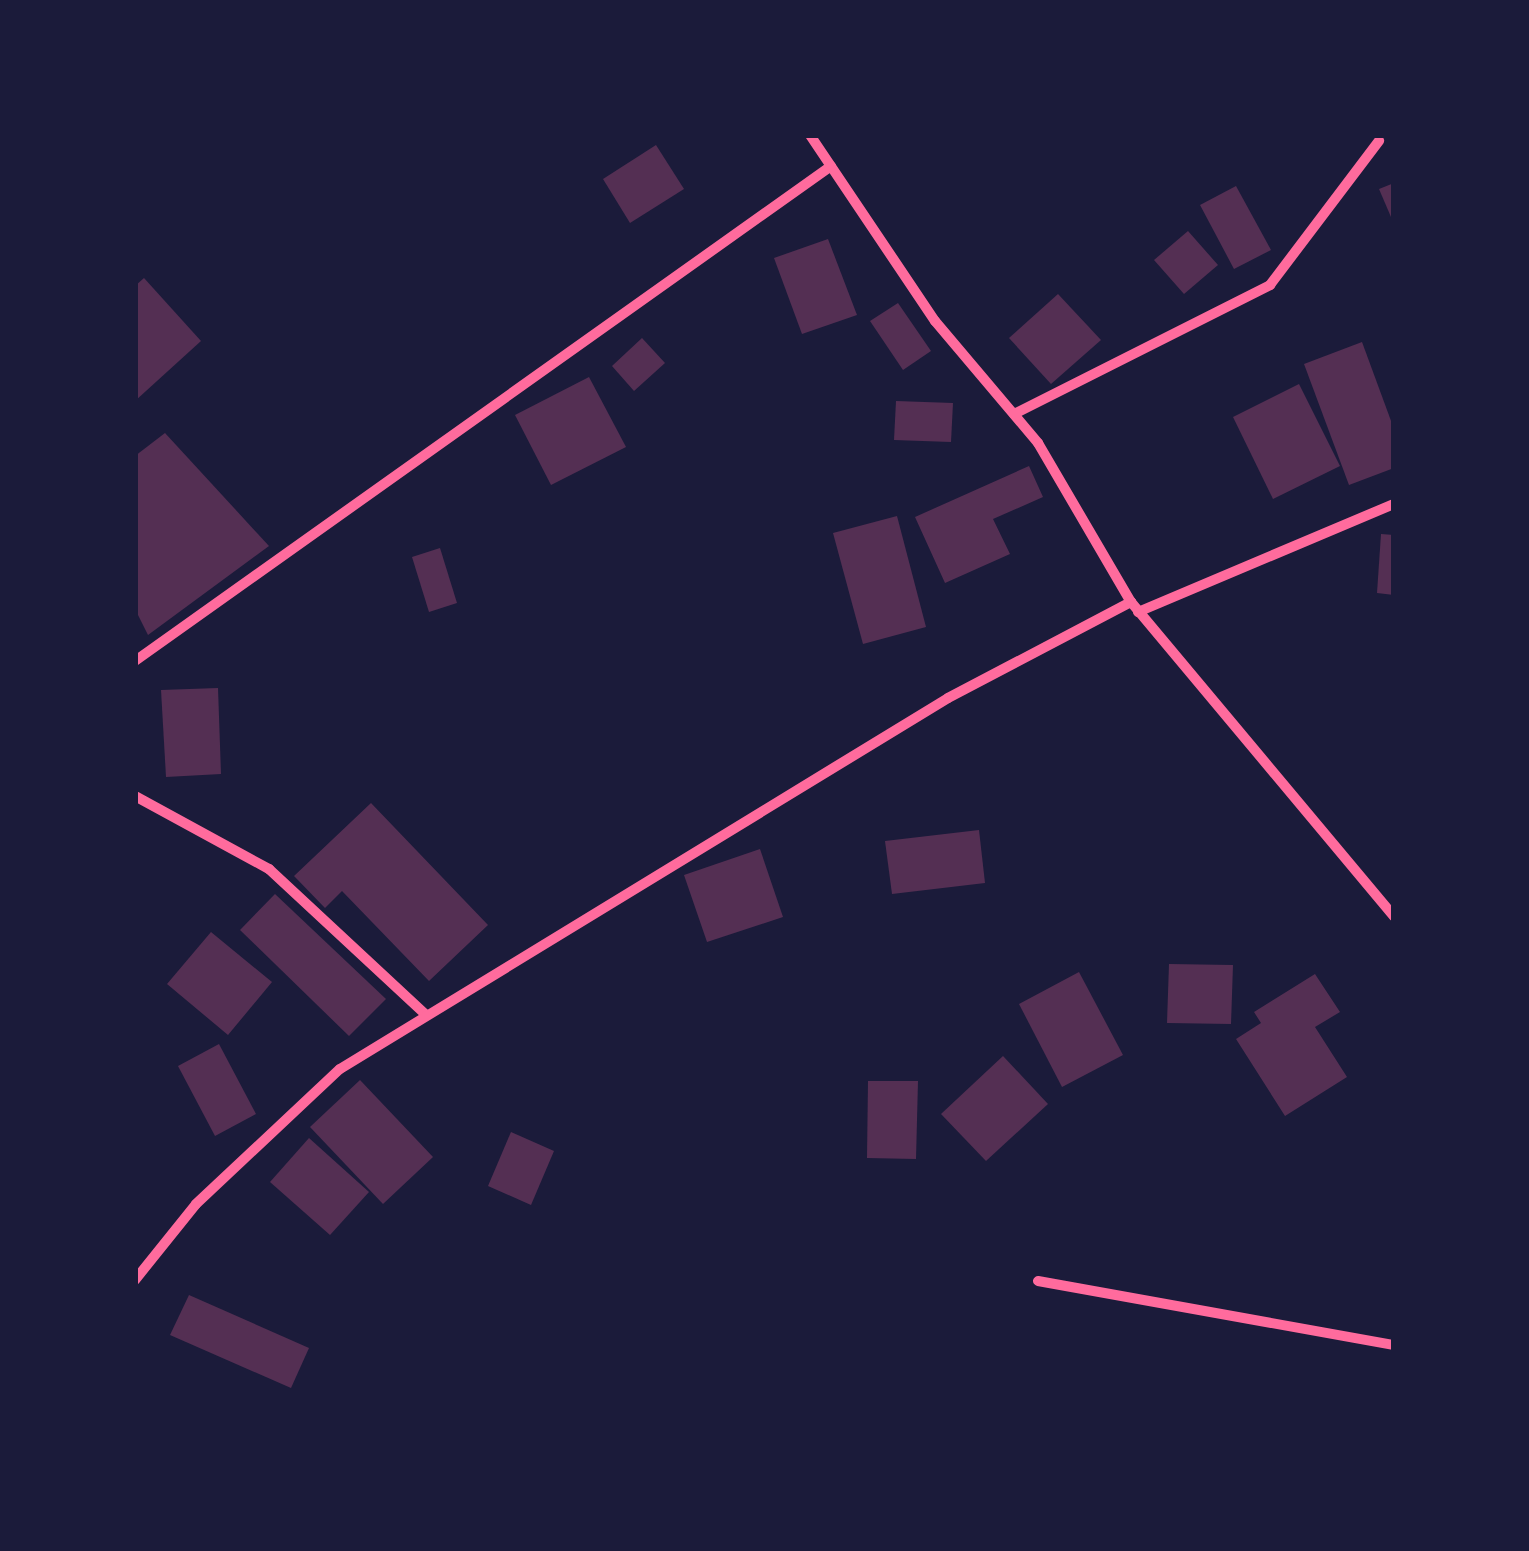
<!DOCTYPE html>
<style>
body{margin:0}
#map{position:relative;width:1529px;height:1551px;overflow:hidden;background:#1b1b3a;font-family:"Nunito Sans",sans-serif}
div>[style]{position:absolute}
.building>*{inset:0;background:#542f53}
.minor>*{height:10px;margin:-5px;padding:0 5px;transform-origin:5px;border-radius:5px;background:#ff6b9d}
span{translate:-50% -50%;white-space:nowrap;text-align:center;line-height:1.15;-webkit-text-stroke:10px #1b1b3a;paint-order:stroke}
.frame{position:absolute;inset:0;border:138px solid #1b1b3a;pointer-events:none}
</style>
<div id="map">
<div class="building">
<div style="clip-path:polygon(656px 145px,684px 189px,630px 223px,603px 179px)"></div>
<div style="clip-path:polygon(1394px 183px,1394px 224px,1379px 189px)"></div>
<div style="clip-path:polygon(1236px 186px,1271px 250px,1234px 269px,1200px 205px)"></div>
<div style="clip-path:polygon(1188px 231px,1218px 265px,1184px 294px,1154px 260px)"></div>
<div style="clip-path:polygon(828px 239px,857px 315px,802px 334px,774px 258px)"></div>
<div style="clip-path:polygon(144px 278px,201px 341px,135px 401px,135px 286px)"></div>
<div style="clip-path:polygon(1058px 294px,1101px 340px,1051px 384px,1009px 338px)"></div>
<div style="clip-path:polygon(898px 303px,931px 351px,903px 370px,870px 321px)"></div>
<div style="clip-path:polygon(642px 338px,665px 363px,634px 391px,612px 366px)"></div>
<div style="clip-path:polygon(1362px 342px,1394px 429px,1394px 468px,1349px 485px,1304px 364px)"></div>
<div style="clip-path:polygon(589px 377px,626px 447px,551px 485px,515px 415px)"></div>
<div style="clip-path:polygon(1299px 384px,1340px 466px,1273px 499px,1233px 417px)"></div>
<div style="clip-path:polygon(896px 401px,953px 403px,951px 442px,894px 440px)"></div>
<div style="clip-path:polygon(165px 433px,269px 546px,148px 635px,135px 609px,135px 456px)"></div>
<div style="clip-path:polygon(1029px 466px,1043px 497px,993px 519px,1010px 554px,945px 583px,915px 517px)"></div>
<div style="clip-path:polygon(897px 516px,926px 627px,863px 644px,833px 533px)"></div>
<div style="clip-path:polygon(1381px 534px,1394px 535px,1394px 595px,1377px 593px)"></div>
<div style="clip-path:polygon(440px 548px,457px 603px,429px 612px,412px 557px)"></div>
<div style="clip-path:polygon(218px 688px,221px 774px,166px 777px,161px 690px)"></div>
<div style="clip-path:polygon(371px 803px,488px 925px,429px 981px,342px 891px,325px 908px,294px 876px)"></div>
<div style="clip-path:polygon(979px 830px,985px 883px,892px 894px,885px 841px)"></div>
<div style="clip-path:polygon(760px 849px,783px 917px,707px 942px,684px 875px)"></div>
<div style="clip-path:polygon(275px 894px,386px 999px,349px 1036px,240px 930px)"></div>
<div style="clip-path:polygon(211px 932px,272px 982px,228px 1035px,167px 984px)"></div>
<div style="clip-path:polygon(1169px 964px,1233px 965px,1231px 1024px,1167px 1023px)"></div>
<div style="clip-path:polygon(1079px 972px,1123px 1055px,1062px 1087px,1019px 1004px)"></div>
<div style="clip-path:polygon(1315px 974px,1340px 1012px,1315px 1027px,1347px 1077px,1285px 1116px,1236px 1039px,1261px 1023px,1254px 1012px)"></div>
<div style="clip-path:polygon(219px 1044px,256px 1114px,215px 1136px,178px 1066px)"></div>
<div style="clip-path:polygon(1003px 1056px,1048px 1104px,986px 1161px,941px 1114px)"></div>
<div style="clip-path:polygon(360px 1080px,433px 1157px,383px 1204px,310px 1127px)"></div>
<div style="clip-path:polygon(868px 1081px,918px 1081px,916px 1159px,867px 1158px)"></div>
<div style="clip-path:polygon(511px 1132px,554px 1151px,531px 1205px,488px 1186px)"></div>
<div style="clip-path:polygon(309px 1138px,369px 1192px,330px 1235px,270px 1182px)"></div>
<div style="clip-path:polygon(189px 1295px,309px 1348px,291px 1388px,170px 1335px)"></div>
</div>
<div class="minor">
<div style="left:810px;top:135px;width:224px;rotate:56.1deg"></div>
<div style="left:935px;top:321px;width:160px;rotate:49.8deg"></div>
<div style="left:1038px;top:443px;width:184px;rotate:59.7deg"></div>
<div style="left:1131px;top:602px;width:410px;rotate:50.1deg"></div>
<div style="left:1014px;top:414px;width:287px;rotate:-26.7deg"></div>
<div style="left:1270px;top:285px;width:181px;rotate:-52.9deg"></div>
<div style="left:1138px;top:612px;width:278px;rotate:-22.9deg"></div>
<div style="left:135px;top:661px;width:854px;rotate:-35.42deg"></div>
<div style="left:135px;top:796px;width:153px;rotate:28.6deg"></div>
<div style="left:269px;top:869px;width:214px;rotate:42.9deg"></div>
<div style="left:135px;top:1280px;width:97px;rotate:-51.2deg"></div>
<div style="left:196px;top:1204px;width:197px;rotate:-43.2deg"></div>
<div style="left:340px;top:1069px;width:712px;rotate:-31.39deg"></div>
<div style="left:948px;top:698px;width:207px;rotate:-27.7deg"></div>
<div style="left:1038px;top:1281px;width:362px;rotate:10.2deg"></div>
</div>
<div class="frame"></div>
</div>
